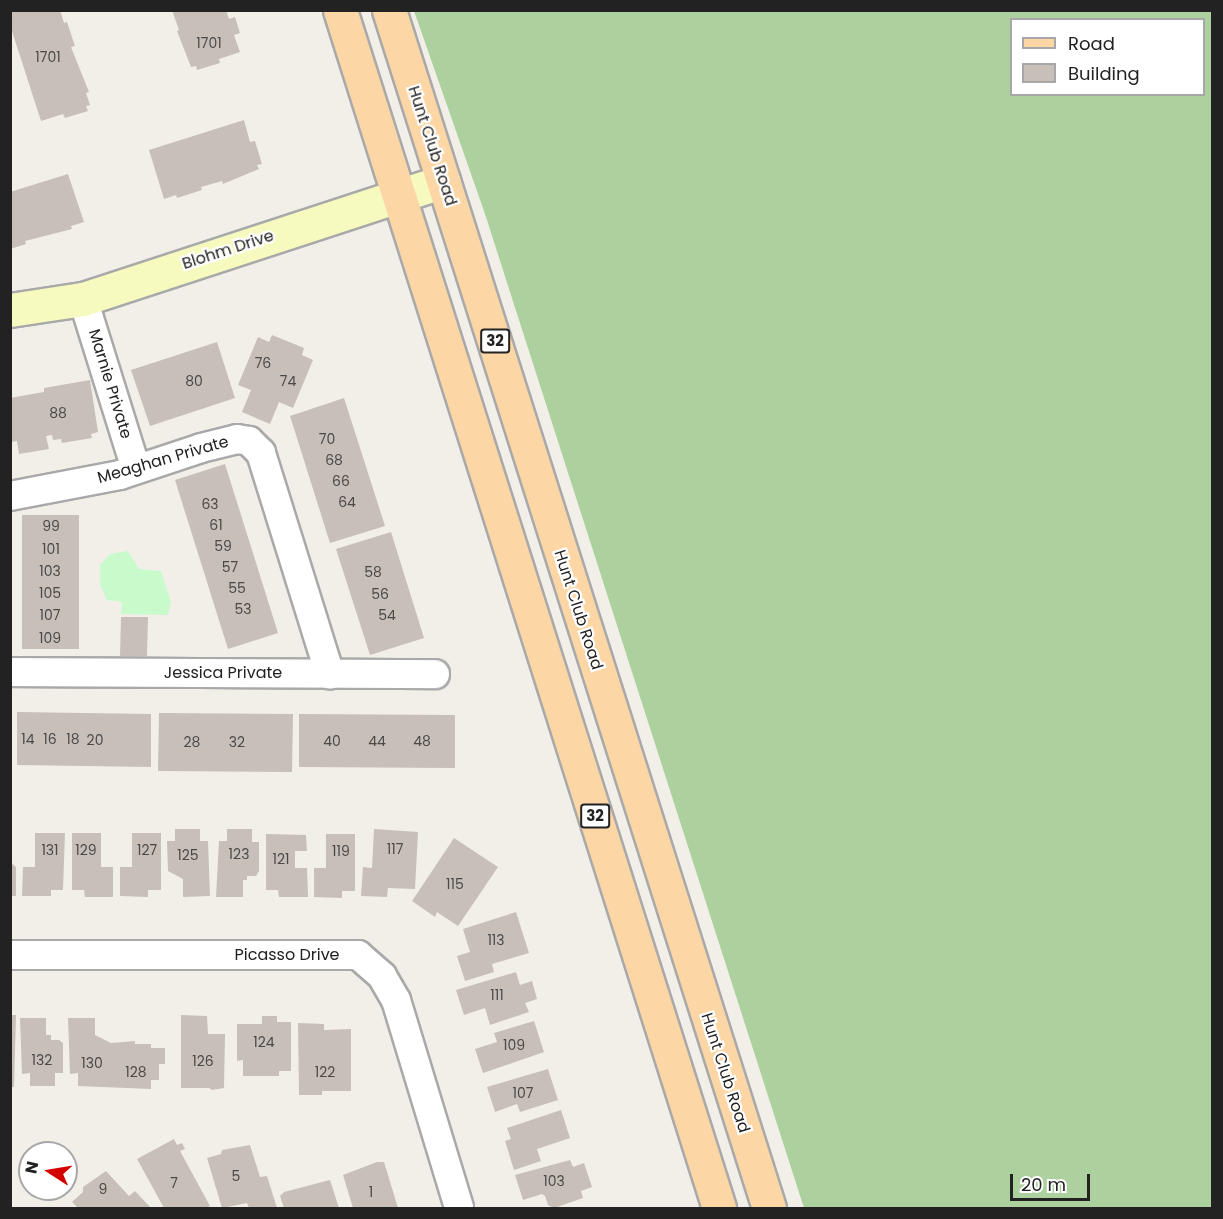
<!DOCTYPE html>
<style>
body{margin:0}
#map{position:relative;width:1223px;height:1219px;overflow:hidden;background:#f2efe9;font-family:Poppins,sans-serif}
div>[style]{position:absolute}
.forest>*{inset:0;background:#add19e}
.park>*{inset:0;background:#c8facc}
.building>*{inset:0;background:#c7bfb8}
.roads{filter:drop-shadow(2px 0 #a9a9a9) drop-shadow(-2px 0 #a9a9a9) drop-shadow(0 2px #a9a9a9) drop-shadow(0 -2px #a9a9a9)}
.street>*{height:28px;margin:-14px;padding:0 14px;transform-origin:14px;border-radius:14px;background:#fff}
.secondary>*{height:33px;margin:-16.5px;padding:0 16.5px;transform-origin:16.5px;border-radius:16.5px;background:#f7fabf}
.primary>*{height:33px;margin:-16.5px;padding:0 16.5px;transform-origin:16.5px;border-radius:16.5px;background:#fcd6a4}
span{translate:-50% -50%;white-space:nowrap;text-align:center;line-height:1.15;-webkit-text-stroke:4.5px #fff;paint-order:stroke}
.number-label{font-size:14px;color:#4b4948}
.number-label span{-webkit-text-stroke-width:0}
.shield-label span{padding:2px 4px;background:#fff;border:2px solid;border-radius:4px;-webkit-text-stroke-width:0}
.shield-label{font-size:15px;color:#222;font-weight:700}
.street-label{font-size:16px;color:#222}
.frame{position:absolute;inset:0;border:12px solid #222;pointer-events:none}
.legend{position:absolute;left:1010px;top:18px;width:195px;height:78px;box-sizing:border-box;background:#fff;border:2px solid #a7a7a7;margin:0;padding:8px 10px;list-style:none;font-size:18px;color:#222}
.legend li{display:flex;align-items:center;gap:12px;height:30px}
.legend b{width:30px;border:2px solid #a7a7a7}
.north{position:absolute;left:18px;top:1141px;width:60px;height:60px;box-sizing:border-box;background:#fff;border:2px solid #a7a7a7;border-radius:50%;rotate:282deg;font-size:16px;font-weight:700;line-height:24px;text-align:center;color:#222}
.north::after{content:'';display:block;margin:auto;width:21px;height:27px;background:#d40000;clip-path:polygon(50% 0,100% 100%,50% 72%,0 100%)}
.scale{position:absolute;left:1010px;top:1174px;width:80px;height:27px;box-sizing:border-box;border:3px solid #222;border-top:0;padding-left:8px;font-size:18px;line-height:21px;white-space:nowrap;color:#222;-webkit-text-stroke:4px #fff;paint-order:stroke}
</style>
<div id="map">
<div class="forest">
<div style="clip-path:polygon(evenodd,414px 11px,1212px 11px,1212px 1208px,804px 1208px,485px 214px,414px 11px,1012px 20px,1204px 20px,1204px 94px,1012px 94px,1012px 20px)"></div>
</div>
<div class="park">
<div style="clip-path:polygon(128px 551px,139px 569px,161px 571px,171px 602px,168px 615px,121px 614px,122px 602px,107px 600px,100px 584px,100px 565px,110px 554px)"></div>
</div>
<div class="building">
<div style="clip-path:polygon(10px 10px,60px 10px,64px 23px,67px 22px,75px 46px,71px 47px,89px 92px,86px 93px,90px 105px,86px 106px,88px 111px,65px 118px,63px 114px,41px 121px,10px 25px)"></div>
<div style="clip-path:polygon(172px 10px,226px 10px,229px 19px,235px 17px,240px 33px,234px 35px,240px 52px,219px 59px,220px 63px,197px 70px,196px 66px,191px 67px,177px 31px,179px 30px)"></div>
<div style="clip-path:polygon(244px 120px,250px 142px,255px 141px,262px 164px,257px 165px,259px 169px,223px 184px,222px 181px,201px 187px,202px 190px,177px 198px,176px 195px,164px 199px,149px 150px)"></div>
<div style="clip-path:polygon(68px 174px,84px 222px,71px 226px,72px 229px,25px 241px,26px 244px,10px 249px,10px 192px)"></div>
<div style="clip-path:polygon(272px 335px,304px 348px,302px 355px,313px 360px,293px 408px,279px 402px,270px 424px,242px 412px,251px 390px,238px 385px,258px 337px,269px 342px)"></div>
<div style="clip-path:polygon(217px 342px,235px 398px,150px 426px,131px 370px)"></div>
<div style="clip-path:polygon(90px 380px,98px 432px,91px 434px,92px 438px,62px 443px,61px 439px,53px 440px,52px 435px,46px 436px,49px 449px,19px 454px,17px 441px,10px 442px,10px 398px,44px 392px,44px 388px)"></div>
<div style="clip-path:polygon(344px 398px,385px 526px,330px 543px,290px 416px)"></div>
<div style="clip-path:polygon(225px 464px,278px 633px,228px 649px,175px 480px)"></div>
<div style="clip-path:polygon(22px 515px,79px 515px,79px 649px,22px 649px)"></div>
<div style="clip-path:polygon(391px 532px,424px 638px,370px 655px,336px 549px)"></div>
<div style="clip-path:polygon(121px 617px,148px 617px,147px 656px,120px 656px)"></div>
<div style="clip-path:polygon(17px 712px,151px 714px,151px 767px,17px 765px)"></div>
<div style="clip-path:polygon(159px 713px,293px 714px,292px 772px,158px 771px)"></div>
<div style="clip-path:polygon(299px 714px,455px 715px,455px 768px,299px 767px)"></div>
<div style="clip-path:polygon(175px 829px,200px 829px,200px 841px,208px 841px,210px 896px,183px 897px,183px 879px,168px 871px,167px 841px,175px 841px)"></div>
<div style="clip-path:polygon(227px 829px,252px 829px,252px 842px,259px 842px,259px 871px,256px 876px,247px 876px,247px 880px,243px 880px,243px 897px,216px 897px,219px 841px,227px 841px)"></div>
<div style="clip-path:polygon(374px 829px,418px 832px,415px 889px,388px 888px,387px 897px,361px 896px,363px 867px,372px 868px)"></div>
<div style="clip-path:polygon(35px 833px,65px 833px,63px 890px,51px 890px,51px 896px,22px 896px,23px 867px,35px 867px)"></div>
<div style="clip-path:polygon(72px 833px,101px 833px,101px 867px,113px 867px,113px 897px,85px 897px,84px 890px,72px 890px)"></div>
<div style="clip-path:polygon(132px 833px,161px 833px,161px 890px,148px 890px,148px 897px,120px 896px,120px 867px,132px 867px)"></div>
<div style="clip-path:polygon(266px 834px,306px 835px,307px 851px,295px 851px,295px 868px,307px 868px,308px 897px,279px 897px,278px 890px,266px 890px)"></div>
<div style="clip-path:polygon(326px 834px,355px 834px,355px 891px,342px 891px,342px 898px,314px 897px,314px 868px,326px 868px)"></div>
<div style="clip-path:polygon(454px 838px,498px 867px,458px 926px,437px 912px,435px 917px,412px 901px)"></div>
<div style="clip-path:polygon(10px 862px,16px 867px,16px 896px,10px 896px)"></div>
<div style="clip-path:polygon(516px 912px,529px 953px,492px 964px,494px 972px,465px 981px,457px 956px,470px 952px,463px 929px)"></div>
<div style="clip-path:polygon(516px 972px,520px 985px,532px 981px,537px 999px,525px 1003px,529px 1012px,490px 1025px,485px 1008px,464px 1015px,456px 990px)"></div>
<div style="clip-path:polygon(10px 1015px,16px 1015px,14px 1087px,10px 1087px)"></div>
<div style="clip-path:polygon(181px 1015px,207px 1016px,208px 1034px,225px 1034px,224px 1088px,212px 1090px,209px 1088px,181px 1088px)"></div>
<div style="clip-path:polygon(262px 1016px,277px 1016px,277px 1022px,291px 1022px,291px 1071px,279px 1071px,279px 1076px,243px 1076px,243px 1060px,237px 1061px,237px 1024px,262px 1024px)"></div>
<div style="clip-path:polygon(20px 1018px,46px 1018px,46px 1035px,51px 1035px,51px 1040px,59px 1040px,63px 1043px,63px 1073px,55px 1073px,55px 1086px,30px 1086px,30px 1073px,22px 1074px)"></div>
<div style="clip-path:polygon(68px 1018px,95px 1018px,95px 1035px,111px 1043px,135px 1041px,135px 1044px,151px 1044px,151px 1048px,165px 1048px,165px 1064px,159px 1064px,159px 1080px,151px 1080px,151px 1089px,78px 1086px,78px 1073px,70px 1074px)"></div>
<div style="clip-path:polygon(534px 1021px,544px 1052px,483px 1073px,475px 1049px,497px 1042px,494px 1033px)"></div>
<div style="clip-path:polygon(298px 1023px,324px 1024px,324px 1030px,351px 1029px,351px 1091px,322px 1091px,322px 1095px,299px 1095px)"></div>
<div style="clip-path:polygon(548px 1069px,558px 1100px,520px 1112px,517px 1104px,495px 1112px,487px 1087px)"></div>
<div style="clip-path:polygon(561px 1110px,570px 1138px,537px 1149px,541px 1161px,514px 1170px,505px 1141px,511px 1139px,507px 1128px)"></div>
<div style="clip-path:polygon(174px 1139px,177px 1145px,182px 1143px,185px 1149px,180px 1151px,210px 1206px,206px 1208px,164px 1208px,137px 1159px)"></div>
<div style="clip-path:polygon(250px 1145px,260px 1177px,267px 1176px,277px 1208px,249px 1208px,247px 1203px,222px 1208px,207px 1158px,221px 1154px,222px 1150px)"></div>
<div style="clip-path:polygon(570px 1160px,573px 1167px,584px 1163px,592px 1187px,581px 1191px,583px 1198px,554px 1208px,548px 1205px,545px 1196px,542px 1194px,523px 1200px,515px 1175px)"></div>
<div style="clip-path:polygon(377px 1162px,384px 1162px,398px 1208px,353px 1208px,343px 1175px)"></div>
<div style="clip-path:polygon(106px 1171px,129px 1196px,135px 1191px,151px 1208px,78px 1208px,72px 1202px,83px 1192px,83px 1187px)"></div>
<div style="clip-path:polygon(330px 1180px,339px 1208px,284px 1208px,280px 1196px,284px 1192px)"></div>
</div>
<div class="roads">
<div class="street">
<div style="left:83px;top:299px;width:178px;rotate:72.7deg"></div>
<div style="left:10px;top:496px;width:112px;rotate:-10.8deg"></div>
<div style="left:120px;top:475px;width:85px;rotate:-18.4deg"></div>
<div style="left:201px;top:448px;width:37px;rotate:-14deg"></div>
<div style="left:237px;top:439px;width:12px;rotate:9deg"></div>
<div style="left:249px;top:441px;width:17px;rotate:45deg"></div>
<div style="left:261px;top:453px;width:232px;rotate:72.7deg"></div>
<div style="left:10px;top:672px;width:425px;rotate:0.3deg"></div>
<div style="left:10px;top:955px;width:348px"></div>
<div style="left:358px;top:955px;width:32px;rotate:41deg"></div>
<div style="left:382px;top:976px;width:28px;rotate:60deg"></div>
<div style="left:396px;top:1000px;width:217px;rotate:73.1deg"></div>
</div>
<div class="secondary">
<div style="left:10px;top:310px;width:74px;rotate:-8.6deg"></div>
<div style="left:83px;top:299px;width:379px;rotate:-18.1deg"></div>
</div>
<div class="primary">
<div style="left:340px;top:10px;width:1257px;rotate:72.44deg"></div>
<div style="left:389px;top:10px;width:1257px;rotate:72.4deg"></div>
</div>
</div>
<div class="number-label">
<span style="left:209px;top:43px">1701</span>
<span style="left:48px;top:57px">1701</span>
<span style="left:263px;top:363px">76</span>
<span style="left:194px;top:381px">80</span>
<span style="left:288px;top:381px">74</span>
<span style="left:58px;top:413px">88</span>
<span style="left:327px;top:439px">70</span>
<span style="left:334px;top:460px">68</span>
<span style="left:341px;top:481px">66</span>
<span style="left:347px;top:502px">64</span>
<span style="left:210px;top:504px">63</span>
<span style="left:216px;top:525px">61</span>
<span style="left:51px;top:526px">99</span>
<span style="left:223px;top:546px">59</span>
<span style="left:51px;top:549px">101</span>
<span style="left:230px;top:567px">57</span>
<span style="left:50px;top:571px">103</span>
<span style="left:373px;top:572px">58</span>
<span style="left:237px;top:588px">55</span>
<span style="left:50px;top:593px">105</span>
<span style="left:380px;top:594px">56</span>
<span style="left:243px;top:609px">53</span>
<span style="left:50px;top:615px">107</span>
<span style="left:387px;top:615px">54</span>
<span style="left:50px;top:638px">109</span>
<span style="left:28px;top:739px">14</span>
<span style="left:50px;top:739px">16</span>
<span style="left:73px;top:739px">18</span>
<span style="left:95px;top:740px">20</span>
<span style="left:332px;top:741px">40</span>
<span style="left:377px;top:741px">44</span>
<span style="left:422px;top:741px">48</span>
<span style="left:192px;top:742px">28</span>
<span style="left:237px;top:742px">32</span>
<span style="left:395px;top:849px">117</span>
<span style="left:50px;top:850px">131</span>
<span style="left:86px;top:850px">129</span>
<span style="left:147px;top:850px">127</span>
<span style="left:341px;top:851px">119</span>
<span style="left:239px;top:854px">123</span>
<span style="left:188px;top:855px">125</span>
<span style="left:281px;top:859px">121</span>
<span style="left:455px;top:884px">115</span>
<span style="left:496px;top:940px">113</span>
<span style="left:497px;top:995px">111</span>
<span style="left:264px;top:1042px">124</span>
<span style="left:514px;top:1045px">109</span>
<span style="left:42px;top:1060px">132</span>
<span style="left:203px;top:1061px">126</span>
<span style="left:92px;top:1063px">130</span>
<span style="left:136px;top:1072px">128</span>
<span style="left:325px;top:1072px">122</span>
<span style="left:523px;top:1093px">107</span>
<span style="left:236px;top:1176px">5</span>
<span style="left:554px;top:1181px">103</span>
<span style="left:174px;top:1183px">7</span>
<span style="left:103px;top:1189px">9</span>
<span style="left:371px;top:1192px">1</span>
</div>
<div class="shield-label">
<span style="left:495px;top:341px">32</span>
<span style="left:595px;top:816px">32</span>
</div>
<div class="street-label">
<span style="left:432px;top:146px;rotate:72deg">Hunt Club Road</span>
<span style="left:228px;top:250px;rotate:-18deg">Blohm Drive</span>
<span style="left:110px;top:384px;rotate:73deg">Marnie Private</span>
<span style="left:163px;top:460px;rotate:-16deg">Meaghan Private</span>
<span style="left:578px;top:610px;rotate:72deg">Hunt Club Road</span>
<span style="left:223px;top:673px">Jessica Private</span>
<span style="left:287px;top:955px">Picasso Drive</span>
<span style="left:725px;top:1073px;rotate:72deg">Hunt Club Road</span>
</div>
<div class="frame"></div>
<ul class="legend">
<li><b style="height:8px;background:#fcd6a4"></b>Road</li>
<li><b style="height:16px;background:#c7bfb8"></b>Building</li>
</ul>
<div class="north">N</div>
<div class="scale">20 m</div>
</div>
